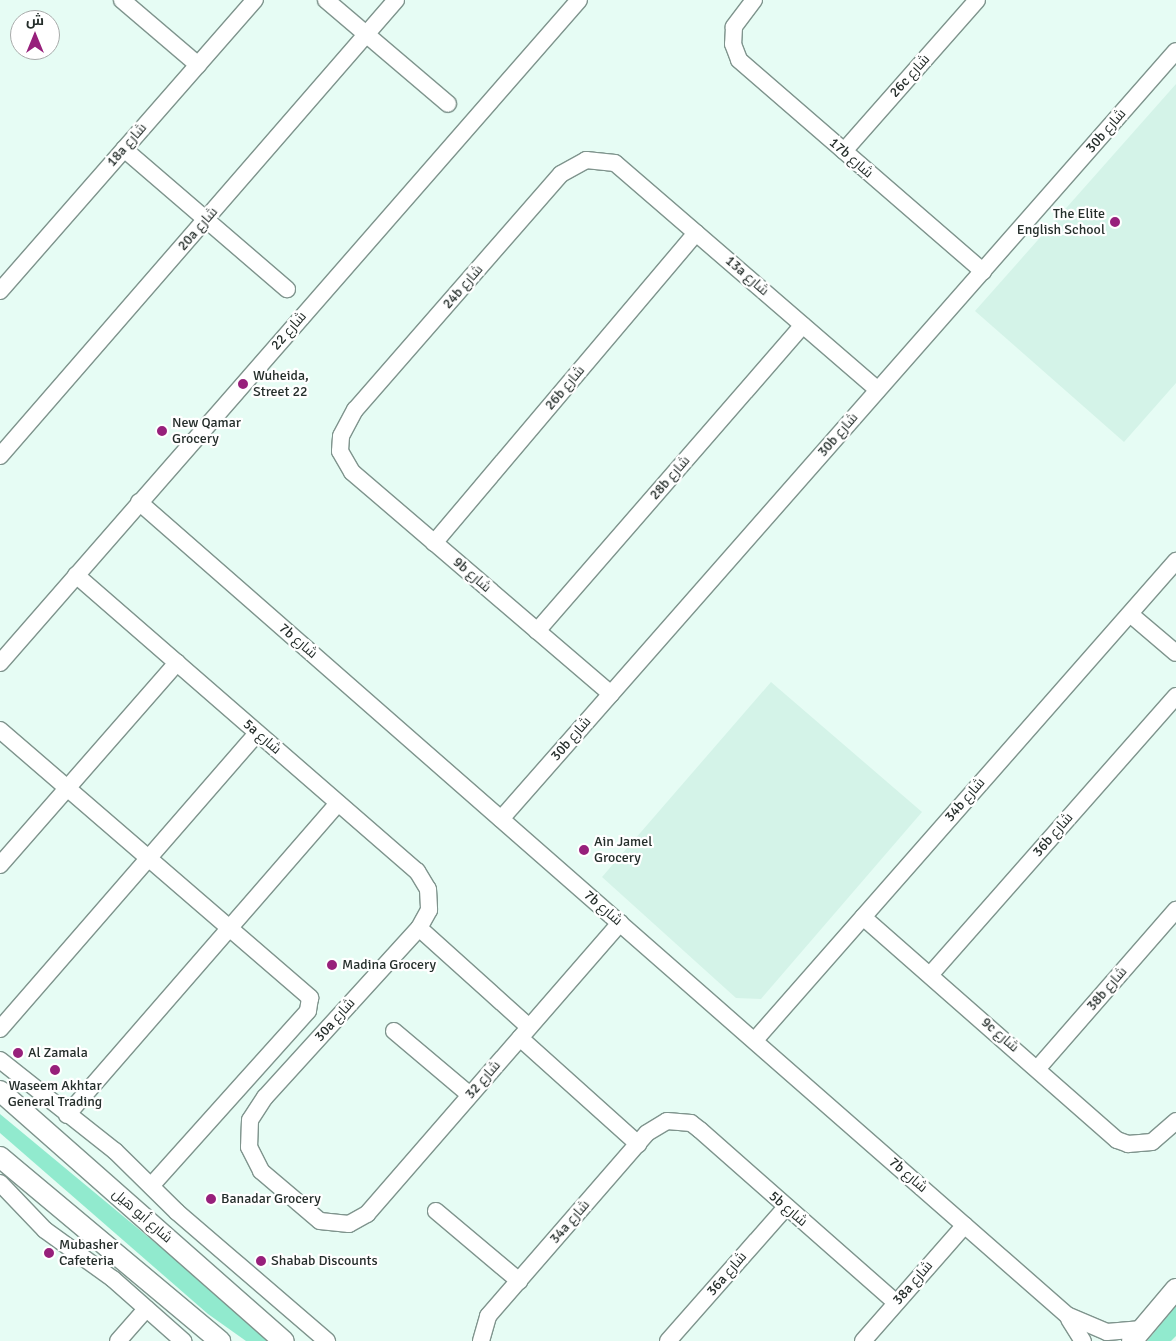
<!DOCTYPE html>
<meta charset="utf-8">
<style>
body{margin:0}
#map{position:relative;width:1176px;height:1341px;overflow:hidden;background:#e6fcf4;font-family:Signika,Cairo,sans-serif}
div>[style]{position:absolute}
.built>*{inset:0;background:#d4f3e8}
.green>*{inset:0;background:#91eace}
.roads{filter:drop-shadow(1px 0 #7f948d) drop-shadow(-1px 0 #7f948d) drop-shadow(0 1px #7f948d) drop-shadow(0 -1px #7f948d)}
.minor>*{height:16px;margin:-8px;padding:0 8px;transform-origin:8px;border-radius:8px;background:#fff}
.major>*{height:20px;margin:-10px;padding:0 10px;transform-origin:10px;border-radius:10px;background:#fff}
.dots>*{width:14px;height:14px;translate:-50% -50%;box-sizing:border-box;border:2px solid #fff;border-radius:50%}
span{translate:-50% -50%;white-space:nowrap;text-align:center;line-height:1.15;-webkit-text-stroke:4.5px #fff;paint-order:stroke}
.street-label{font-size:14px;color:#252e2b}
.poi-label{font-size:14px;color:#252e2b}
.right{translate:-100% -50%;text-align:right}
.left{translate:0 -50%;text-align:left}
.north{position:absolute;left:10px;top:10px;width:50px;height:50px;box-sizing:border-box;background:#fff;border:1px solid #a8abaa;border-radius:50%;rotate:0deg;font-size:14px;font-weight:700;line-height:20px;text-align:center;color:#252e2b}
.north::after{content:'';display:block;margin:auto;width:18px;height:22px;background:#97207b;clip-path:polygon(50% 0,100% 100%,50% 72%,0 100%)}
</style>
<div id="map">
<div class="built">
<div style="clip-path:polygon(1176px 84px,1176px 383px,1124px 442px,975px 311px)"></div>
<div style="clip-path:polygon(771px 682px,922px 812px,761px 999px,736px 998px,602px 877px)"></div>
</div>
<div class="green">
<div style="clip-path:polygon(0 1114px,188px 1270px,270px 1341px,246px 1341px,208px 1314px,0 1133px)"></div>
<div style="clip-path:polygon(1176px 1306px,1176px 1336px,1171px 1341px,1147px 1341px)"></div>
</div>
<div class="roads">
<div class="minor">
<div style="left:122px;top:0;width:100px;rotate:40.5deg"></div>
<div style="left:326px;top:0;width:160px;rotate:40.4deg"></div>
<div style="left:754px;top:0;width:34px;rotate:127deg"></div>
<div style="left:734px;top:27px;width:17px;rotate:93deg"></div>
<div style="left:733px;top:44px;width:17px;rotate:69deg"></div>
<div style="left:739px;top:60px;width:323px;rotate:40.9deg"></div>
<div style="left:124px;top:149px;width:215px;rotate:40.7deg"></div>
<div style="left:844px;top:151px;width:201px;rotate:-48.6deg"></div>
<div style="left:0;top:291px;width:387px;rotate:-48.8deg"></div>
<div style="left:0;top:456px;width:604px;rotate:-49.03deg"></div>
<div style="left:139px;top:502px;width:1234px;rotate:41.22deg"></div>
<div style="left:1067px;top:1315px;width:43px;rotate:23deg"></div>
<div style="left:1107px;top:1332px;width:35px;rotate:-5deg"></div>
<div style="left:434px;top:543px;width:406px;rotate:-49.8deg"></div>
<div style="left:76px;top:575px;width:452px;rotate:41deg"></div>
<div style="left:417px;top:871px;width:21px;rotate:59deg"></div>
<div style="left:428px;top:889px;width:21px;rotate:87deg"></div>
<div style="left:429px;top:910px;width:21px;rotate:119deg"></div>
<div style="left:419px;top:928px;width:229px;rotate:132.3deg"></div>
<div style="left:265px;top:1097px;width:27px;rotate:123deg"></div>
<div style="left:250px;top:1120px;width:27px;rotate:92deg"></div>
<div style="left:249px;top:1147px;width:27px;rotate:63deg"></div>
<div style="left:261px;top:1171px;width:77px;rotate:40.3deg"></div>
<div style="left:320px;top:1221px;width:29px;rotate:6deg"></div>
<div style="left:349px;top:1224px;width:21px;rotate:-29deg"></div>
<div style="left:367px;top:1214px;width:386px;rotate:-49deg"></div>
<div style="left:1130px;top:614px;width:60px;rotate:40.3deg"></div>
<div style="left:537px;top:631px;width:405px;rotate:-49deg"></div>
<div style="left:0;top:663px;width:880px;rotate:-48.87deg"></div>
<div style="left:611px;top:694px;width:341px;rotate:-139.4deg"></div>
<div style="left:352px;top:472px;width:24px;rotate:-120deg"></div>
<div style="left:340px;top:451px;width:15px;rotate:-86deg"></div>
<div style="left:341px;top:436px;width:30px;rotate:-62deg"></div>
<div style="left:355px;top:410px;width:313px;rotate:-48.9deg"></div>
<div style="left:561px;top:174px;width:29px;rotate:-29deg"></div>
<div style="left:586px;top:160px;width:29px;rotate:6deg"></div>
<div style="left:615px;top:163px;width:347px;rotate:40.8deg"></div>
<div style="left:0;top:730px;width:410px;rotate:40.8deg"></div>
<div style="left:310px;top:998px;width:13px;rotate:99deg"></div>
<div style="left:308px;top:1011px;width:235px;rotate:131.9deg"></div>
<div style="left:501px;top:819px;width:1022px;rotate:-48.69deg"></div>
<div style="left:0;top:865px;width:269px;rotate:-48.8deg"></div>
<div style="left:863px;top:917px;width:338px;rotate:41.3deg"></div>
<div style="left:1117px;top:1140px;width:12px;rotate:20deg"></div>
<div style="left:1128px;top:1144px;width:24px;rotate:-5deg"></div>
<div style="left:1152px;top:1142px;width:32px;rotate:-41deg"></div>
<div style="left:419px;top:928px;width:148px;rotate:42deg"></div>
<div style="left:930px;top:975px;width:372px;rotate:-48.6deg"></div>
<div style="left:0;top:1029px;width:392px;rotate:-49deg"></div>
<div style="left:394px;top:1031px;width:99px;rotate:40.1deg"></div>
<div style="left:520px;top:1038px;width:159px;rotate:41.9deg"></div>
<div style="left:755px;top:1040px;width:638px;rotate:-48.69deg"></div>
<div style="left:0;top:1060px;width:147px;rotate:38.4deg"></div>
<div style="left:115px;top:1151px;width:87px;rotate:44.5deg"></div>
<div style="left:177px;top:1212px;width:198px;rotate:40.7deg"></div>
<div style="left:1038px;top:1068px;width:210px;rotate:-48.9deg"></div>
<div style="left:67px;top:1115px;width:413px;rotate:-49deg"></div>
<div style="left:0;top:1183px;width:65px;rotate:46.2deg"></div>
<div style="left:45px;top:1230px;width:84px;rotate:35.8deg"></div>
<div style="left:113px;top:1279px;width:94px;rotate:41.5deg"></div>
<div style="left:436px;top:1211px;width:109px;rotate:40.1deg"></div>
<div style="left:1069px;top:1319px;width:26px;rotate:58deg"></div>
<div style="left:118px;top:1341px;width:43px;rotate:-48.8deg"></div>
<div style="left:481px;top:1341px;width:26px;rotate:-74deg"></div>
<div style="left:488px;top:1316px;width:242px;rotate:-49deg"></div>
<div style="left:647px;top:1133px;width:23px;rotate:-31deg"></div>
<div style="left:667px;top:1121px;width:24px;rotate:5deg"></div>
<div style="left:691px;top:1123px;width:11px;rotate:38deg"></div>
<div style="left:700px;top:1130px;width:261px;rotate:41.4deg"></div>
<div style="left:668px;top:1341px;width:179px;rotate:-48.6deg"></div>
<div style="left:863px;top:1341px;width:154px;rotate:-48.7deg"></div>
</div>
<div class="major">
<div style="left:0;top:1091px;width:378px;rotate:41.4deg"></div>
<div style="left:0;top:1157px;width:287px;rotate:39.9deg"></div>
<div style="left:1132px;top:1341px;width:68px;rotate:-49.8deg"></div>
</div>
</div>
<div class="dots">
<div style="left:1115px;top:222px;background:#97207b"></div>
<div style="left:243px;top:384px;background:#97207b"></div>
<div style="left:162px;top:431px;background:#97207b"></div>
<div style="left:584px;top:850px;background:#97207b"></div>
<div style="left:332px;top:965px;background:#97207b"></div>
<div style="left:18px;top:1053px;background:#97207b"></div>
<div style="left:55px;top:1070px;background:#97207b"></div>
<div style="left:211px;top:1199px;background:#97207b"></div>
<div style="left:49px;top:1253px;background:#97207b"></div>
<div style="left:261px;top:1261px;background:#97207b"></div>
</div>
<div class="street-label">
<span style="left:910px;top:76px;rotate:-48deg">26c شارع</span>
<span style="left:1106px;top:131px;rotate:-49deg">30b شارع</span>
<span style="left:127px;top:145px;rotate:-49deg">18a شارع</span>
<span style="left:851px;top:158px;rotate:41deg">17b شارع</span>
<span style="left:198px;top:229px;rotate:-49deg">20a شارع</span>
<span style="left:747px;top:276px;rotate:41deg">13a شارع</span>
<span style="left:463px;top:287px;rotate:-49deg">24b شارع</span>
<span style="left:289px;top:331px;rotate:-49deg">شارع 22</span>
<span style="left:565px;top:388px;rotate:-50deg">26b شارع</span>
<span style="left:838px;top:435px;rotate:-49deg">30b شارع</span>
<span style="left:670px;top:478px;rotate:-49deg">28b شارع</span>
<span style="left:472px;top:575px;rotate:41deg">9b شارع</span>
<span style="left:298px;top:641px;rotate:41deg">7b شارع</span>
<span style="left:262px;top:737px;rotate:41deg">5a شارع</span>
<span style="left:571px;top:739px;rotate:-49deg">30b شارع</span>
<span style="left:965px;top:800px;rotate:-49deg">34b شارع</span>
<span style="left:1053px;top:835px;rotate:-49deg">36b شارع</span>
<span style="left:603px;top:908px;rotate:41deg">7b شارع</span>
<span style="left:1107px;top:989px;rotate:-49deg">38b شارع</span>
<span style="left:335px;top:1020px;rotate:-48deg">30a شارع</span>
<span style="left:1000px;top:1035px;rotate:41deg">9c شارع</span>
<span style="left:483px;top:1080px;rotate:-49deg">شارع 32</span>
<span style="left:908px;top:1175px;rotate:41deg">7b شارع</span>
<span style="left:788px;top:1209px;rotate:41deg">5b شارع</span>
<span style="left:142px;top:1216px;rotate:41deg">شارع أبو هيل</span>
<span style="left:570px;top:1222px;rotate:-49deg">34a شارع</span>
<span style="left:727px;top:1274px;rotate:-49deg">36a شارع</span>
<span style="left:913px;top:1283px;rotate:-49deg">38a شارع</span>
</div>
<div class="poi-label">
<span class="right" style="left:1105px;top:222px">The Elite<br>English School</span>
<span class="left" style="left:253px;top:384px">Wuheida,<br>Street 22</span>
<span class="left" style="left:172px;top:431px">New Qamar<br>Grocery</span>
<span class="left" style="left:594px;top:850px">Ain Jamel<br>Grocery</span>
<span class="left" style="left:342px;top:965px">Madina Grocery</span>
<span class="left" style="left:28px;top:1053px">Al Zamala</span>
<span style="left:55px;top:1094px">Waseem Akhtar<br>General Trading</span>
<span class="left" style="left:221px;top:1199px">Banadar Grocery</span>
<span class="left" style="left:59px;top:1253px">Mubasher<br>Cafeteria</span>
<span class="left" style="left:271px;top:1261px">Shabab Discounts</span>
</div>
<div class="north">ش</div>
</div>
